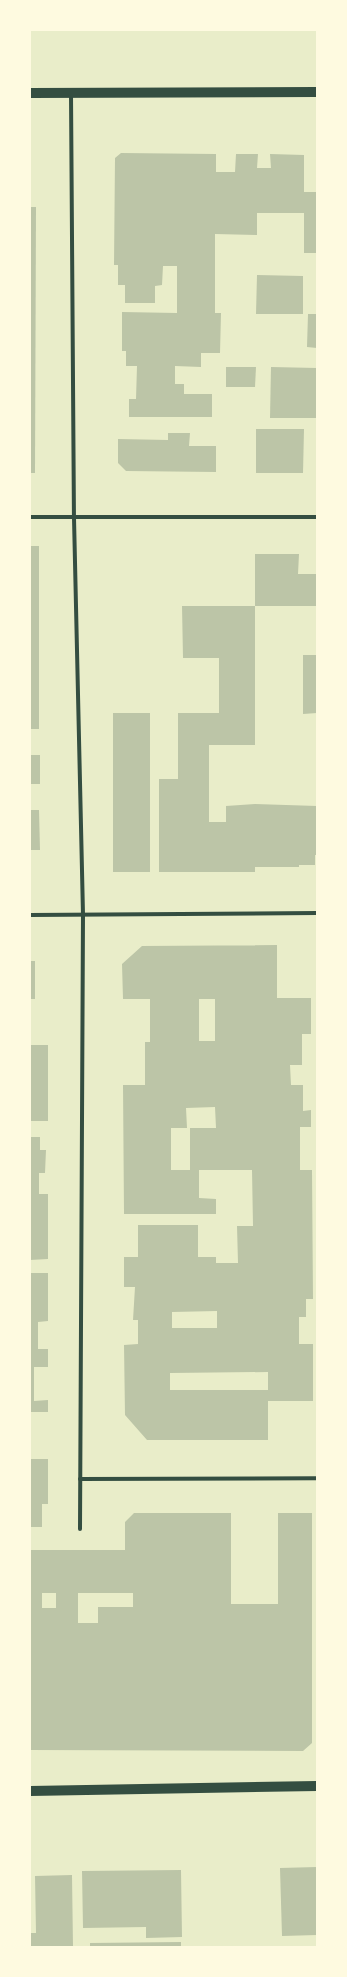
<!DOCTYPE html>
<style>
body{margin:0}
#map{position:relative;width:347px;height:1977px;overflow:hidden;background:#e9edc9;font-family:"Open Sans",sans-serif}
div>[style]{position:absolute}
.building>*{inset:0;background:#bcc5a7}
.minor>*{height:4px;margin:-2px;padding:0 2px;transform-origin:2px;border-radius:2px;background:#344e41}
.primary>*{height:10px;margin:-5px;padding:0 5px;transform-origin:5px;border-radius:5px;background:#344e41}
span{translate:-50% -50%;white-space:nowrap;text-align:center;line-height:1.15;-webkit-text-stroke:4px #fefae0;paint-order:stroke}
.frame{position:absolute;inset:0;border:31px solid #fefae0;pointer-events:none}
</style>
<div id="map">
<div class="building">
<div style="clip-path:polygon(121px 153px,216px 154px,216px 172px,235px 172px,236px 154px,258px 154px,257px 168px,271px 168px,270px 154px,304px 155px,304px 192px,317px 192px,317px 253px,304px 253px,304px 213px,257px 213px,257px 235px,215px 234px,215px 313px,221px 313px,220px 353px,201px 353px,201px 367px,175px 366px,175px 384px,184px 384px,184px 394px,212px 394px,212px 417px,129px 417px,129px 399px,136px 399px,137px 366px,126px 366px,126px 351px,122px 351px,122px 312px,177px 313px,177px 266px,163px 266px,162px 285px,155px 286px,155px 303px,125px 303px,125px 285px,118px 285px,118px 265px,114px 265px,115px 158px)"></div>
<div style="clip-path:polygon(30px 207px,36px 207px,35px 473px,30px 473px)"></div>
<div style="clip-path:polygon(257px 275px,303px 276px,303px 314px,256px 314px)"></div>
<div style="clip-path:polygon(308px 314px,317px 314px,317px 348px,307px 347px)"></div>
<div style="clip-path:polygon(226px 367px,256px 367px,255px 387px,226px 387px)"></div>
<div style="clip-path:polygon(271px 367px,317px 368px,317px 418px,270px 418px)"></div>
<div style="clip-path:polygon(256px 429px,304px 429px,303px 473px,256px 473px)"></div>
<div style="clip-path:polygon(168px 433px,190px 433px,189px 446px,216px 446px,216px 472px,126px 471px,118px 463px,118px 439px,168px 440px)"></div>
<div style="clip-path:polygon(30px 546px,39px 546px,39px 729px,30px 729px)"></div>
<div style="clip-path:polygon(255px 554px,299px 554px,298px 574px,317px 574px,317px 606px,255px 606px)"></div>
<div style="clip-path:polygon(182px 606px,255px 606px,255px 745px,209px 745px,209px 822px,226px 822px,226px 806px,255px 804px,317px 806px,317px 855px,315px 855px,315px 865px,299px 865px,299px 867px,255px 867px,255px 872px,159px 872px,159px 779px,178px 779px,178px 713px,219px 713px,219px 658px,183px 658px)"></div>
<div style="clip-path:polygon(303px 655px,317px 655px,317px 713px,303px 714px)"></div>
<div style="clip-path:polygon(113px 713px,150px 713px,150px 872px,113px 872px)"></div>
<div style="clip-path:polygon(30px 755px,40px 755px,40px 784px,30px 784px)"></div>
<div style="clip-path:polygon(30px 810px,39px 810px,40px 850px,30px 850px)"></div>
<div style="clip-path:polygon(evenodd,277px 945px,277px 998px,311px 998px,311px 1034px,302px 1034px,302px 1065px,290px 1065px,291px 1085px,303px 1085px,303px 1111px,311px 1110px,311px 1127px,300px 1127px,300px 1170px,312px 1170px,313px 1299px,306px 1299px,306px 1317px,299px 1317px,299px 1344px,313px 1344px,313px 1401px,268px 1401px,268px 1440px,147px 1440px,125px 1415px,124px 1345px,138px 1344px,138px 1320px,133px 1320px,135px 1287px,124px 1287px,124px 1257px,138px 1257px,138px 1225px,198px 1225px,198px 1257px,216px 1257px,216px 1263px,238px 1263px,237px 1226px,253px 1226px,252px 1170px,199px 1170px,199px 1198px,216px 1199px,216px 1214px,124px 1214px,123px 1085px,145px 1085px,145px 1042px,150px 1042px,150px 999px,123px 999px,122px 964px,142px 946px,277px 945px,199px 999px,215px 999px,215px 1041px,199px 1041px,199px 999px,277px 945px,215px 1107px,216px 1128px,190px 1128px,190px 1170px,171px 1170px,171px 1128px,187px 1128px,186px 1108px,215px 1107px,277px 945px,217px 1311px,217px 1328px,172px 1328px,172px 1312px,217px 1311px,277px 945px,268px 1372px,268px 1390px,170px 1390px,170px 1373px,268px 1372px)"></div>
<div style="clip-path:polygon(30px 961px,35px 961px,35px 999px,30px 999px)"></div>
<div style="clip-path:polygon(30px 1045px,48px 1045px,48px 1121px,30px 1121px)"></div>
<div style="clip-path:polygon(30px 1137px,40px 1137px,40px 1150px,46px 1150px,45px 1173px,39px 1173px,39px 1194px,48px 1194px,48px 1259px,30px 1260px)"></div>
<div style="clip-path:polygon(30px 1273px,48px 1273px,48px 1321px,38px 1322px,38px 1349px,48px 1349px,48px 1367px,34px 1367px,34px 1401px,48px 1400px,48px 1412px,30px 1412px)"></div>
<div style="clip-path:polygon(30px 1459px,48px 1459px,48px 1504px,42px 1504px,42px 1527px,30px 1527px)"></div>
<div style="clip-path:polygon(evenodd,134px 1513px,231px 1513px,231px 1604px,278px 1604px,278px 1513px,312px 1513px,312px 1743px,303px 1751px,30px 1750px,30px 1550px,125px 1550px,125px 1522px,134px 1513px,42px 1593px,56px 1593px,56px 1608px,42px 1608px,42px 1593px,134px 1513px,78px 1593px,133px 1593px,133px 1607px,98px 1607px,98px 1623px,78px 1623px,78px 1593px)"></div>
<div style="clip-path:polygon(317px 1867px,317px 1935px,282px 1936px,280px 1868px)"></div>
<div style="clip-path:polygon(181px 1870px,182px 1937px,146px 1938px,146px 1927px,83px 1928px,82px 1871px)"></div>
<div style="clip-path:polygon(72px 1875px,73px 1947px,30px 1947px,30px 1933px,36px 1933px,35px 1876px)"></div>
<div style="clip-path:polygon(181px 1942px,181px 1947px,90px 1947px,90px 1943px)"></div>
</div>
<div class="minor">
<div style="left:71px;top:94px;width:424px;rotate:89.6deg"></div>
<div style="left:74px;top:518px;width:397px;rotate:88.7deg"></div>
<div style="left:83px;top:915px;width:614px;rotate:90.28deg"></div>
<div style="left:30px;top:517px;width:287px"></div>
<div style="left:30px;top:915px;width:287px;rotate:-0.4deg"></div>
<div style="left:80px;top:1479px;width:237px;rotate:-0.2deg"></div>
</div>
<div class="primary">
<div style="left:30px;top:93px;width:287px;rotate:-0.2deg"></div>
<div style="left:30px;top:1791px;width:287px;rotate:-1deg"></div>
</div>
<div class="frame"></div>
</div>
